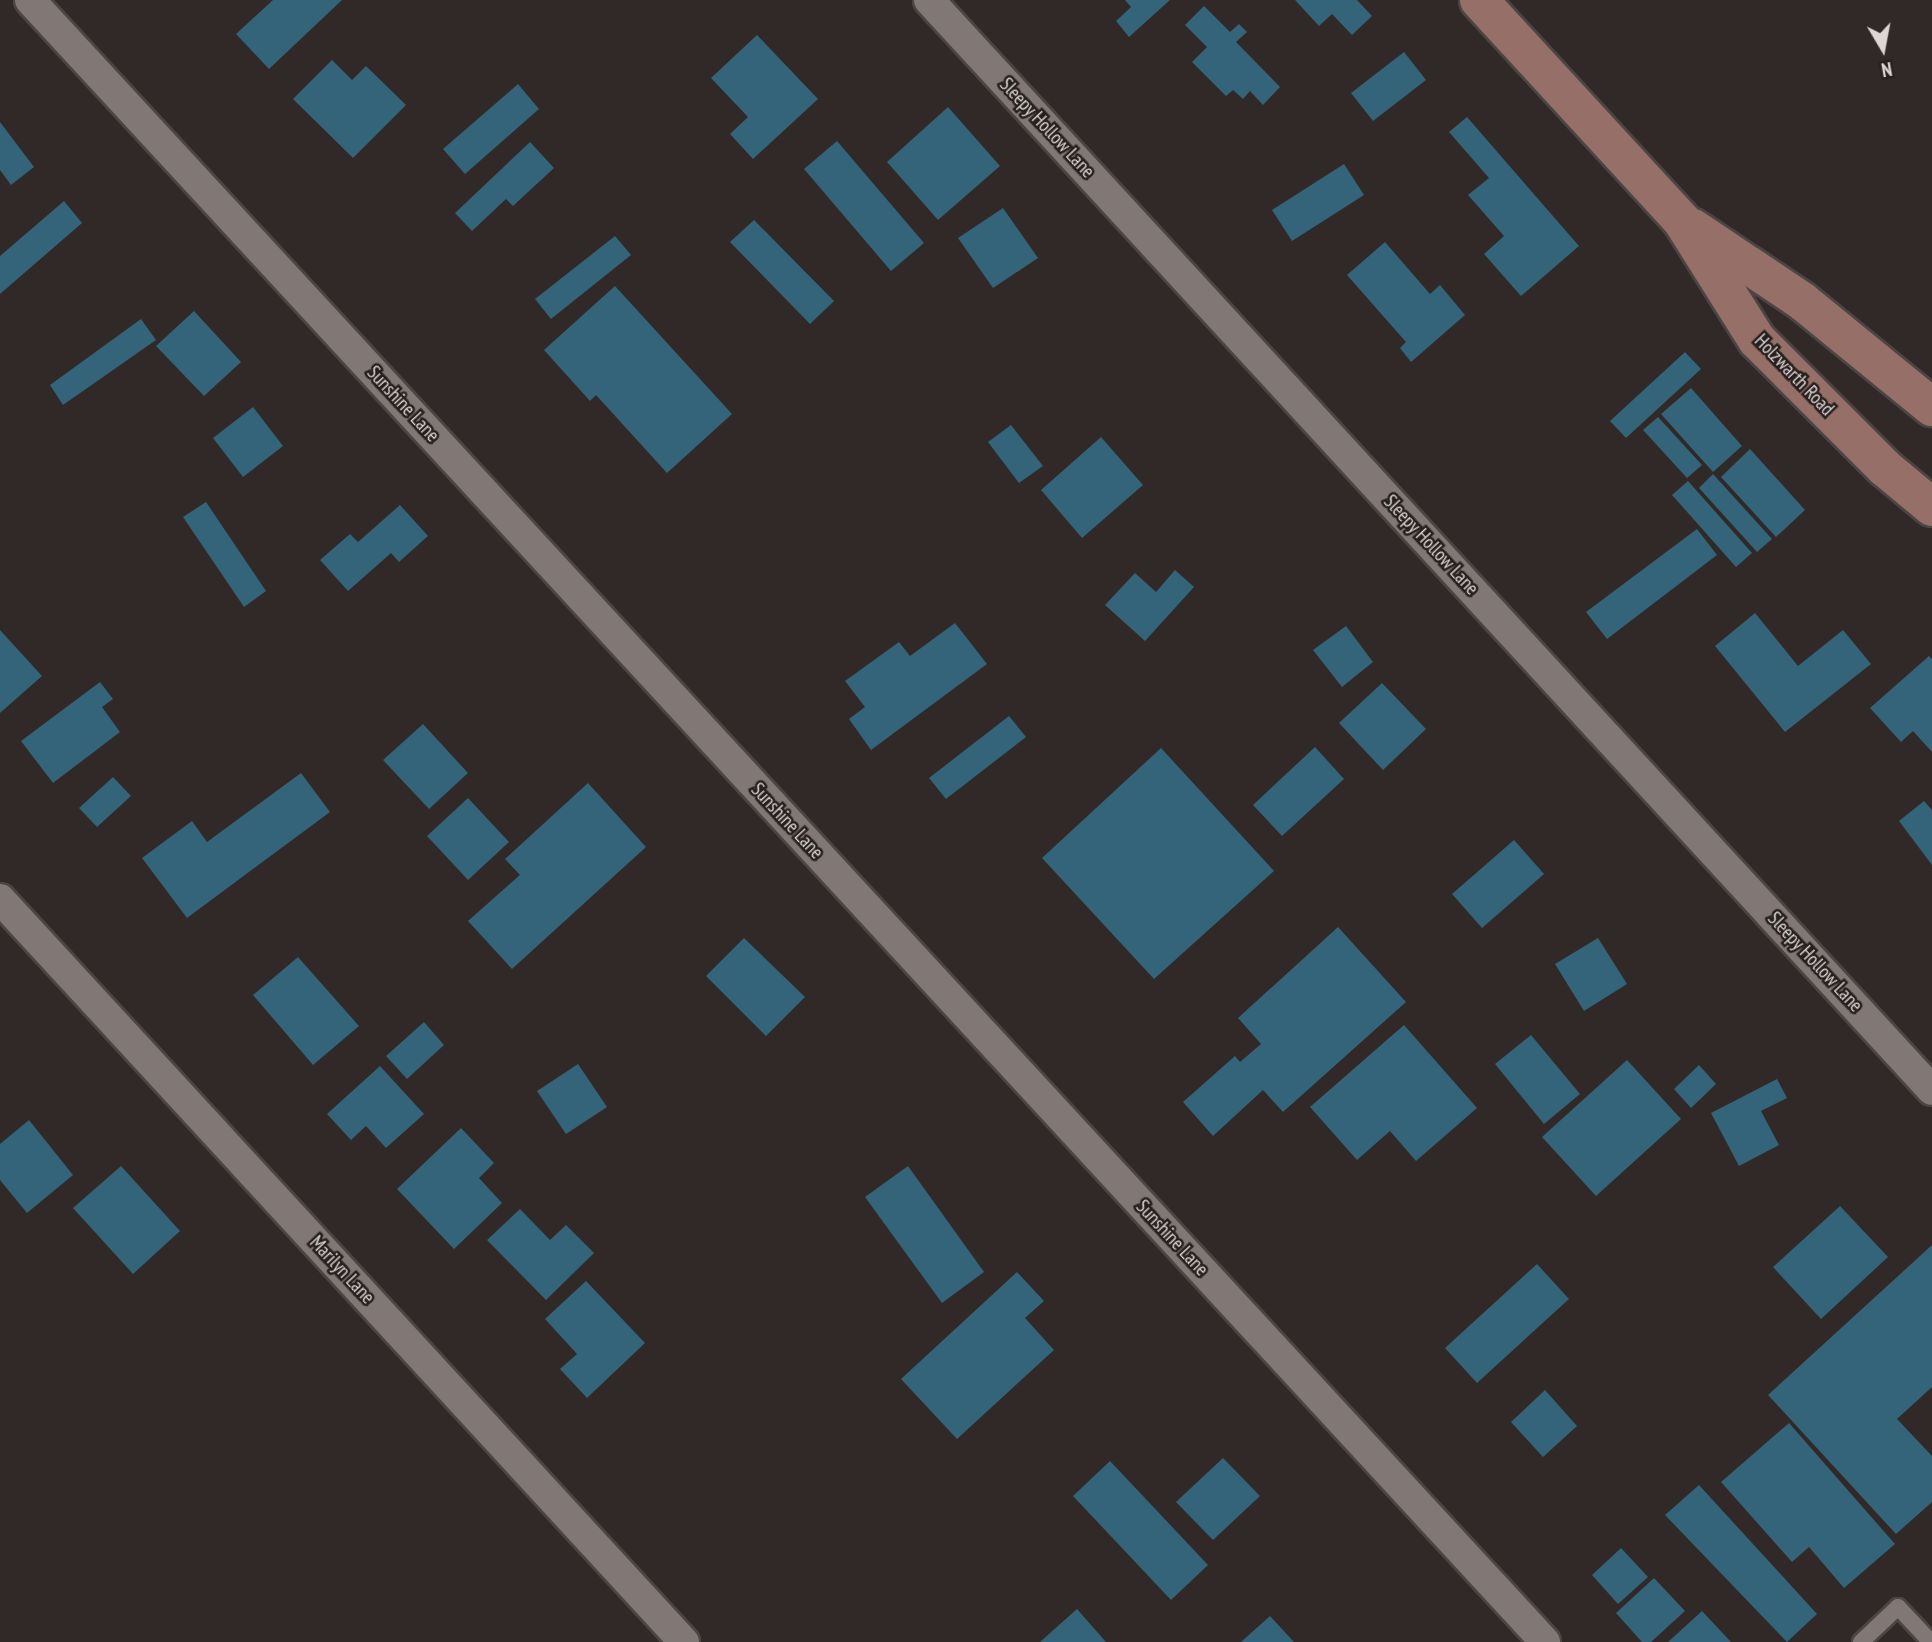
<!DOCTYPE html>
<style>
body{margin:0}
#map{position:relative;width:1932px;height:1642px;overflow:hidden;background:#312927;font-family:"PT Sans Narrow",sans-serif}
div>[style]{position:absolute}
.building>*{inset:0;background:#336479}
.roads{filter:drop-shadow(2px 0 #4c4543) drop-shadow(-2px 0 #4c4543) drop-shadow(0 2px #4c4543) drop-shadow(0 -2px #4c4543)}
.lane>*{height:16px;margin:-8px;padding:0 8px;transform-origin:8px;border-radius:8px;background:#817775}
.street>*{height:30px;margin:-15px;padding:0 15px;transform-origin:15px;border-radius:15px;background:#817775}
.secondary>*{height:38px;margin:-19px;padding:0 19px;transform-origin:19px;border-radius:19px;background:#966f68}
span{translate:-50% -50%;white-space:nowrap;text-align:center;line-height:1.15;-webkit-text-stroke:5px #271f1e;paint-order:stroke}
.street-label{font-size:19px;color:#dcd7d5}
.north{position:absolute;left:1848px;top:14px;width:70px;height:70px;-webkit-text-stroke:5px #271f1e;paint-order:stroke;rotate:170deg;font-size:19px;font-weight:700;line-height:28px;text-align:center;color:#dcd7d5}
.north::after{content:'';display:block;margin:auto;width:24px;height:32px;background:#dcd7d5;clip-path:polygon(50% 0,100% 100%,50% 72%,0 100%)}
</style>
<div id="map">
<div class="building">
<div style="clip-path:polygon(273px 0,342px 0,269px 69px,236px 34px)"></div>
<div style="clip-path:polygon(1125px 0,1170px 0,1129px 37px,1116px 21px,1131px 7px)"></div>
<div style="clip-path:polygon(1295px 0,1357px 0,1372px 16px,1352px 35px,1332px 14px,1319px 26px)"></div>
<div style="clip-path:polygon(1204px 6px,1230px 32px,1239px 24px,1247px 32px,1236px 42px,1280px 87px,1263px 105px,1250px 91px,1243px 99px,1233px 90px,1226px 96px,1192px 62px,1207px 47px,1185px 25px)"></div>
<div style="clip-path:polygon(757px 35px,818px 99px,753px 159px,730px 134px,748px 117px,711px 78px)"></div>
<div style="clip-path:polygon(1404px 52px,1426px 80px,1373px 121px,1351px 93px)"></div>
<div style="clip-path:polygon(332px 60px,352px 80px,366px 66px,406px 105px,353px 158px,293px 99px)"></div>
<div style="clip-path:polygon(518px 84px,539px 109px,465px 174px,443px 149px)"></div>
<div style="clip-path:polygon(948px 107px,1000px 166px,938px 220px,887px 162px)"></div>
<div style="clip-path:polygon(1467px 117px,1579px 246px,1521px 296px,1484px 254px,1504px 236px,1468px 195px,1489px 178px,1449px 132px)"></div>
<div style="clip-path:polygon(0 122px,34px 167px,11px 185px,0 170px)"></div>
<div style="clip-path:polygon(837px 141px,924px 243px,891px 271px,804px 169px)"></div>
<div style="clip-path:polygon(530px 142px,554px 168px,513px 206px,506px 199px,472px 231px,455px 213px)"></div>
<div style="clip-path:polygon(1344px 164px,1364px 195px,1292px 241px,1272px 210px)"></div>
<div style="clip-path:polygon(64px 201px,82px 223px,0 294px,0 256px)"></div>
<div style="clip-path:polygon(1003px 208px,1038px 258px,993px 288px,958px 238px)"></div>
<div style="clip-path:polygon(754px 220px,834px 301px,810px 324px,730px 242px)"></div>
<div style="clip-path:polygon(615px 236px,631px 255px,551px 319px,535px 299px)"></div>
<div style="clip-path:polygon(1385px 242px,1430px 294px,1440px 285px,1465px 315px,1411px 362px,1400px 348px,1406px 342px,1347px 275px)"></div>
<div style="clip-path:polygon(615px 286px,732px 414px,667px 473px,596px 395px,590px 401px,544px 350px)"></div>
<div style="clip-path:polygon(194px 311px,241px 362px,204px 396px,156px 346px)"></div>
<div style="clip-path:polygon(141px 319px,156px 340px,63px 405px,50px 385px)"></div>
<div style="clip-path:polygon(1685px 352px,1701px 369px,1626px 438px,1610px 421px)"></div>
<div style="clip-path:polygon(1691px 388px,1742px 446px,1713px 472px,1661px 414px)"></div>
<div style="clip-path:polygon(253px 407px,283px 446px,243px 477px,213px 438px)"></div>
<div style="clip-path:polygon(1658px 417px,1702px 465px,1687px 478px,1643px 430px)"></div>
<div style="clip-path:polygon(1011px 425px,1043px 466px,1019px 483px,988px 442px)"></div>
<div style="clip-path:polygon(1101px 437px,1143px 485px,1082px 538px,1041px 490px)"></div>
<div style="clip-path:polygon(1750px 449px,1805px 510px,1776px 537px,1721px 477px)"></div>
<div style="clip-path:polygon(1713px 474px,1772px 539px,1757px 552px,1699px 488px)"></div>
<div style="clip-path:polygon(1688px 481px,1752px 553px,1736px 567px,1672px 495px)"></div>
<div style="clip-path:polygon(206px 502px,266px 591px,244px 607px,183px 517px)"></div>
<div style="clip-path:polygon(400px 505px,428px 536px,399px 562px,391px 553px,348px 591px,320px 560px,350px 534px,358px 542px)"></div>
<div style="clip-path:polygon(1697px 529px,1717px 555px,1607px 639px,1586px 612px)"></div>
<div style="clip-path:polygon(1175px 570px,1194px 587px,1145px 641px,1105px 605px,1135px 573px,1156px 592px)"></div>
<div style="clip-path:polygon(1755px 613px,1798px 666px,1843px 630px,1871px 664px,1785px 732px,1715px 646px)"></div>
<div style="clip-path:polygon(955px 623px,987px 664px,871px 750px,849px 719px,865px 707px,845px 681px,899px 642px,910px 656px)"></div>
<div style="clip-path:polygon(1346px 626px,1373px 662px,1342px 687px,1313px 650px)"></div>
<div style="clip-path:polygon(0 630px,42px 676px,0 713px)"></div>
<div style="clip-path:polygon(1929px 656px,1932px 659px,1932px 752px,1913px 731px,1901px 742px,1870px 708px)"></div>
<div style="clip-path:polygon(100px 682px,113px 699px,102px 707px,120px 732px,53px 783px,21px 741px)"></div>
<div style="clip-path:polygon(1382px 683px,1426px 729px,1383px 770px,1339px 723px)"></div>
<div style="clip-path:polygon(1009px 716px,1026px 737px,946px 799px,929px 778px)"></div>
<div style="clip-path:polygon(423px 724px,468px 773px,429px 809px,383px 760px)"></div>
<div style="clip-path:polygon(1315px 747px,1344px 779px,1282px 836px,1253px 805px)"></div>
<div style="clip-path:polygon(1161px 748px,1274px 871px,1154px 979px,1042px 858px)"></div>
<div style="clip-path:polygon(301px 773px,330px 812px,187px 918px,142px 858px,192px 821px,207px 842px)"></div>
<div style="clip-path:polygon(113px 777px,131px 796px,97px 827px,79px 808px)"></div>
<div style="clip-path:polygon(588px 783px,646px 847px,512px 969px,468px 921px,520px 875px,505px 859px)"></div>
<div style="clip-path:polygon(468px 798px,509px 842px,468px 880px,427px 836px)"></div>
<div style="clip-path:polygon(1924px 801px,1932px 810px,1932px 865px,1899px 821px)"></div>
<div style="clip-path:polygon(1514px 840px,1544px 874px,1482px 928px,1452px 894px)"></div>
<div style="clip-path:polygon(1338px 927px,1406px 1002px,1283px 1112px,1263px 1090px,1213px 1136px,1183px 1102px,1235px 1056px,1240px 1062px,1261px 1044px,1238px 1018px)"></div>
<div style="clip-path:polygon(744px 938px,805px 997px,766px 1036px,706px 976px)"></div>
<div style="clip-path:polygon(1598px 938px,1627px 984px,1584px 1011px,1555px 964px)"></div>
<div style="clip-path:polygon(298px 957px,359px 1026px,313px 1065px,253px 995px)"></div>
<div style="clip-path:polygon(424px 1022px,444px 1045px,407px 1079px,386px 1056px)"></div>
<div style="clip-path:polygon(1404px 1025px,1477px 1108px,1416px 1161px,1390px 1131px,1357px 1160px,1310px 1107px)"></div>
<div style="clip-path:polygon(1531px 1035px,1580px 1094px,1544px 1124px,1495px 1064px)"></div>
<div style="clip-path:polygon(1627px 1060px,1681px 1119px,1596px 1196px,1542px 1137px)"></div>
<div style="clip-path:polygon(578px 1064px,607px 1107px,566px 1134px,537px 1091px)"></div>
<div style="clip-path:polygon(1699px 1065px,1716px 1084px,1691px 1108px,1674px 1089px)"></div>
<div style="clip-path:polygon(380px 1066px,424px 1114px,386px 1148px,366px 1126px,351px 1140px,327px 1114px)"></div>
<div style="clip-path:polygon(1777px 1079px,1787px 1098px,1761px 1111px,1779px 1145px,1739px 1166px,1711px 1113px)"></div>
<div style="clip-path:polygon(29px 1120px,73px 1175px,27px 1213px,0 1180px,0 1144px)"></div>
<div style="clip-path:polygon(461px 1128px,494px 1163px,479px 1178px,502px 1203px,454px 1249px,397px 1189px)"></div>
<div style="clip-path:polygon(121px 1166px,180px 1231px,133px 1274px,73px 1208px)"></div>
<div style="clip-path:polygon(908px 1166px,984px 1272px,942px 1303px,865px 1197px)"></div>
<div style="clip-path:polygon(1840px 1206px,1888px 1257px,1821px 1319px,1773px 1267px)"></div>
<div style="clip-path:polygon(520px 1209px,550px 1240px,566px 1225px,594px 1253px,546px 1300px,487px 1240px)"></div>
<div style="clip-path:polygon(1932px 1245px,1932px 1387px,1897px 1419px,1932px 1456px,1932px 1502px,1896px 1534px,1768px 1395px)"></div>
<div style="clip-path:polygon(1537px 1264px,1569px 1299px,1477px 1383px,1445px 1348px)"></div>
<div style="clip-path:polygon(1017px 1272px,1044px 1301px,1025px 1318px,1054px 1350px,957px 1439px,901px 1379px)"></div>
<div style="clip-path:polygon(586px 1281px,645px 1343px,587px 1398px,560px 1369px,577px 1354px,545px 1319px)"></div>
<div style="clip-path:polygon(1545px 1390px,1577px 1426px,1543px 1457px,1511px 1422px)"></div>
<div style="clip-path:polygon(1789px 1423px,1895px 1544px,1844px 1588px,1809px 1547px,1792px 1562px,1721px 1482px)"></div>
<div style="clip-path:polygon(1223px 1458px,1260px 1496px,1213px 1540px,1176px 1502px)"></div>
<div style="clip-path:polygon(1110px 1461px,1208px 1565px,1171px 1600px,1073px 1496px)"></div>
<div style="clip-path:polygon(1699px 1485px,1817px 1614px,1787px 1642px,1665px 1515px)"></div>
<div style="clip-path:polygon(1621px 1548px,1648px 1577px,1618px 1604px,1592px 1575px)"></div>
<div style="clip-path:polygon(1654px 1578px,1685px 1611px,1651px 1642px,1642px 1642px,1616px 1613px)"></div>
<div style="clip-path:polygon(1077px 1609px,1106px 1642px,1040px 1642px)"></div>
<div style="clip-path:polygon(1702px 1611px,1731px 1642px,1668px 1642px)"></div>
<div style="clip-path:polygon(1270px 1616px,1294px 1642px,1241px 1642px)"></div>
</div>
<div class="roads">
<div class="lane">
<div style="left:1861px;top:1642px;width:51px;rotate:-43.4deg"></div>
<div style="left:1898px;top:1607px;width:48px;rotate:46.7deg"></div>
</div>
<div class="street">
<div style="left:30px;top:0;width:2234px;rotate:47.3deg"></div>
<div style="left:929px;top:0;width:1481px;rotate:47.38deg"></div>
<div style="left:0;top:899px;width:1010px;rotate:47.37deg"></div>
</div>
<div class="secondary">
<div style="left:1479px;top:0;width:300px;rotate:47.4deg"></div>
<div style="left:1682px;top:221px;width:141px;rotate:57.8deg"></div>
<div style="left:1757px;top:340px;width:181px;rotate:45deg"></div>
<div style="left:1885px;top:468px;width:61px;rotate:39.7deg"></div>
<div style="left:1693px;top:228px;width:131px;rotate:33.8deg"></div>
<div style="left:1802px;top:301px;width:168px;rotate:39.2deg"></div>
</div>
</div>
<div class="street-label">
<span style="left:1047px;top:128px;rotate:47deg">Sleepy Hollow Lane</span>
<span style="left:1794px;top:375px;rotate:46deg">Holzwarth Road</span>
<span style="left:403px;top:404px;rotate:47deg">Sunshine Lane</span>
<span style="left:1431px;top:545px;rotate:47deg">Sleepy Hollow Lane</span>
<span style="left:787px;top:821px;rotate:47deg">Sunshine Lane</span>
<span style="left:1815px;top:962px;rotate:47deg">Sleepy Hollow Lane</span>
<span style="left:1172px;top:1238px;rotate:47deg">Sunshine Lane</span>
<span style="left:342px;top:1270px;rotate:47deg">Marilyn Lane</span>
</div>
<div class="north">N</div>
</div>
